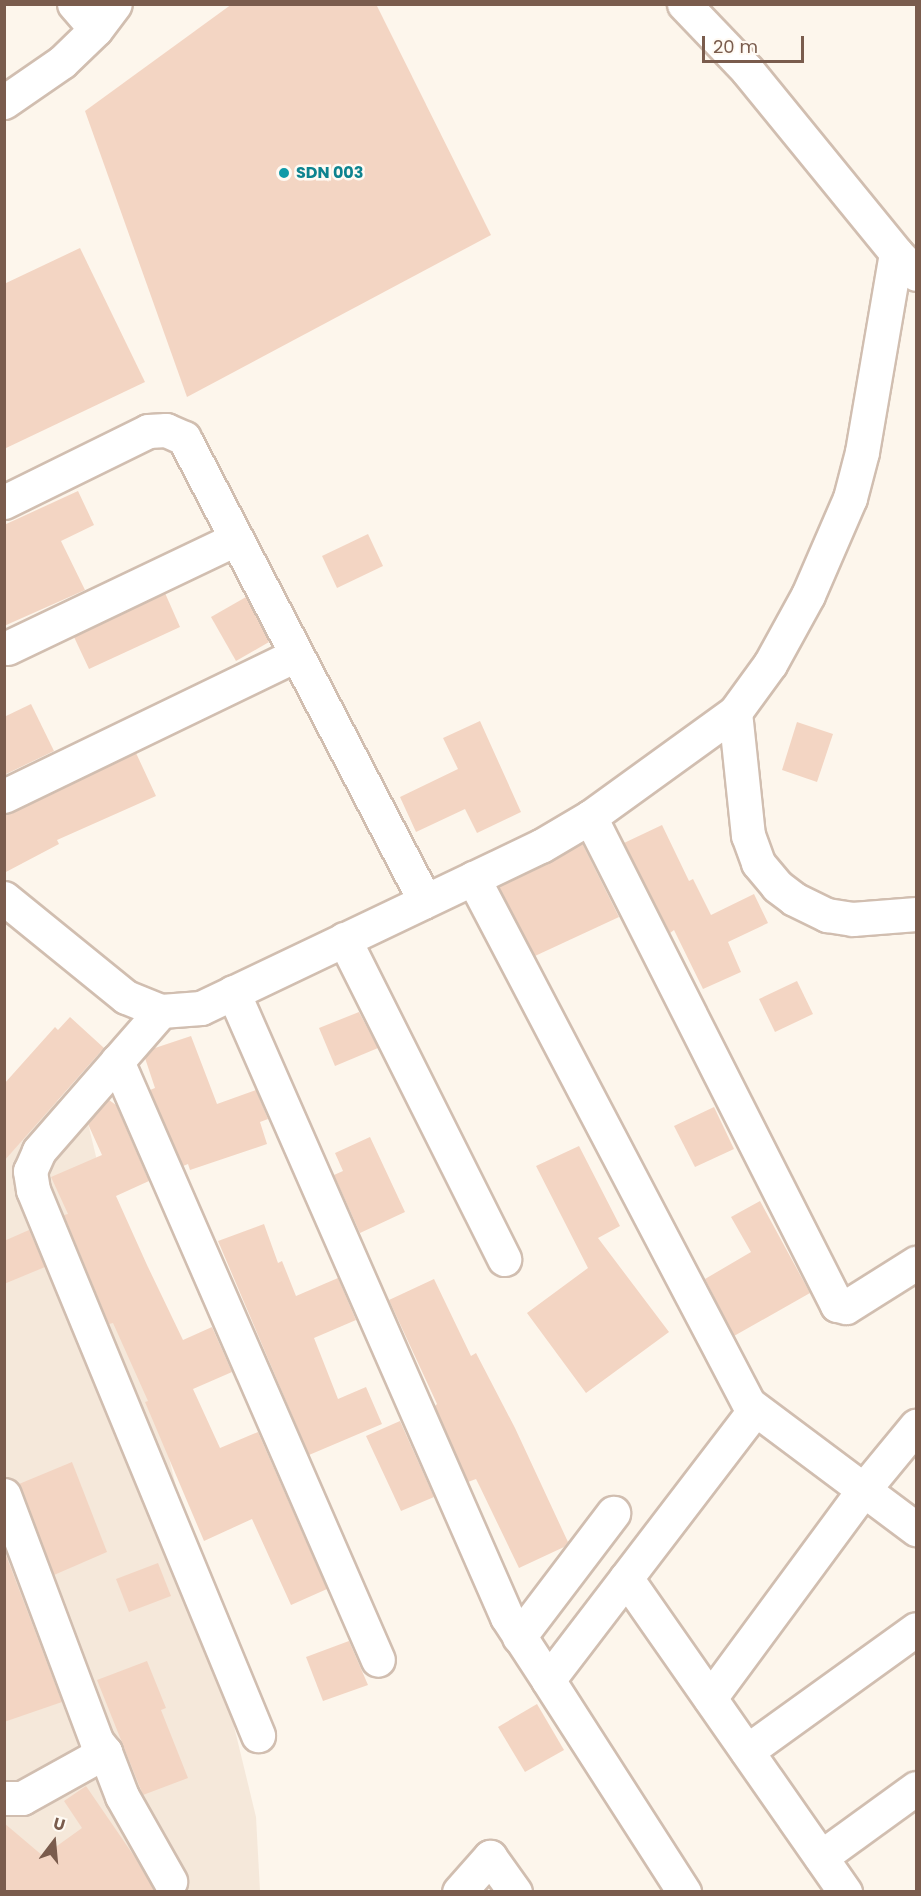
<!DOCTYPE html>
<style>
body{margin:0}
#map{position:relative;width:921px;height:1896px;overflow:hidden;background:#fdf6ec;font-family:Poppins,sans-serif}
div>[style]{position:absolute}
.residential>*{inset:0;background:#f5e8da}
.building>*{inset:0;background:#f3d5c3}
.roads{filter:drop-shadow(2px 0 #d1beb0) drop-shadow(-2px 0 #d1beb0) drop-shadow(0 2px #d1beb0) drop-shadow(0 -2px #d1beb0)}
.minor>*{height:33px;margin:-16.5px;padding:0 16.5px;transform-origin:16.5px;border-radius:16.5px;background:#fff}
.tertiary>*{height:33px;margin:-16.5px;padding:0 16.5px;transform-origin:16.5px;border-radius:16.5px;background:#fff}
.dots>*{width:16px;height:16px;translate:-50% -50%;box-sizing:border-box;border:3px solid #fffaf3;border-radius:50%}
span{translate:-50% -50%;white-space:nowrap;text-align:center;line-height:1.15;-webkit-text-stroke:5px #fffaf3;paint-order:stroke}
.culture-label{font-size:16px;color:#0d838f;font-weight:700}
.left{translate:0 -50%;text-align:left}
.frame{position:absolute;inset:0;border:6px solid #7a5c4d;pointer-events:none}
.north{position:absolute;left:24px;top:1812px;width:60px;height:60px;-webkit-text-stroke:4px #fffaf3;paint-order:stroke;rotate:16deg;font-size:16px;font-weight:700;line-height:24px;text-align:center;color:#7a5c4d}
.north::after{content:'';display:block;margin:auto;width:21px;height:27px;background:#7a5c4d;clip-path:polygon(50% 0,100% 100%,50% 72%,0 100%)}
.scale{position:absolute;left:702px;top:36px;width:102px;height:27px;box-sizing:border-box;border:3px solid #7a5c4d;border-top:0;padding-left:8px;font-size:18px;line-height:21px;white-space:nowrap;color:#7a5c4d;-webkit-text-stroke:4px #fffaf3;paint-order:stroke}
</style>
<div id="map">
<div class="residential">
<div style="clip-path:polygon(4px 1082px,85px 1111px,256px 1817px,260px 1891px,5px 1891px)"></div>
</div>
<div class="building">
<div style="clip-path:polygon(232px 4px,376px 4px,491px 235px,187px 397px,85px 111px)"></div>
<div style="clip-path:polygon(80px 248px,145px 382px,4px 449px,4px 284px)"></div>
<div style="clip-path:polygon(78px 491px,94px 525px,61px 541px,85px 590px,4px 626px,4px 525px)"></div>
<div style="clip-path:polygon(368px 534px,383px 566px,337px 588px,322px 556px)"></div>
<div style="clip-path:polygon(165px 593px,180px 627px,89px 669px,74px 637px)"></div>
<div style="clip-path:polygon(246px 597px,269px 642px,236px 661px,211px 617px)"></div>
<div style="clip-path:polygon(31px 704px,54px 751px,4px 775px,4px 717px)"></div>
<div style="clip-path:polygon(480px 721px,521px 812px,477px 833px,465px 809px,416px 832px,400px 797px,458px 769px,443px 738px)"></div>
<div style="clip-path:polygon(797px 722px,833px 734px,817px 782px,782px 770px)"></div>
<div style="clip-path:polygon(136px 753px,156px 796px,57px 840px,59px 844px,4px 873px,4px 814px)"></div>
<div style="clip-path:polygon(662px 825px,689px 881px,693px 879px,711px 915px,754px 894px,768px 923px,728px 942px,741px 972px,703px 989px,674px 930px,670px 933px,624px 843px)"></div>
<div style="clip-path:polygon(582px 843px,619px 917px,535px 956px,499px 887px)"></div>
<div style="clip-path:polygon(797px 981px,813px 1014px,775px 1032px,759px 999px)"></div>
<div style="clip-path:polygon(359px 1012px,378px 1048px,335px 1066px,319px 1028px)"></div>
<div style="clip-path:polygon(70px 1017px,104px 1048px,4px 1161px,4px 1084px,55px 1027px,58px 1030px)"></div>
<div style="clip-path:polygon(191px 1036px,217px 1104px,256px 1090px,268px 1119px,260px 1122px,267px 1144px,190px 1170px,188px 1164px,183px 1166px,150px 1090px,155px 1088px,145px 1058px,152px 1049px)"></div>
<div style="clip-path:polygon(109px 1100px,116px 1105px,149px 1181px,116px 1196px,147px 1265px,183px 1340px,212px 1327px,232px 1372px,193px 1389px,220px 1448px,258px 1432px,327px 1589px,291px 1605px,252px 1519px,204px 1541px,145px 1402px,148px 1401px,113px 1323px,109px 1324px,64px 1215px,68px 1214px,51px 1177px,102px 1155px,88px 1124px)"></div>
<div style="clip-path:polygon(714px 1107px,734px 1149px,695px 1167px,674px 1126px)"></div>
<div style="clip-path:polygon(370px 1137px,405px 1212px,360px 1233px,334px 1175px,343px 1171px,335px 1153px)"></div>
<div style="clip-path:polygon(579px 1146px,620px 1226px,598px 1238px,669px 1332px,586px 1393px,527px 1313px,588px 1268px,536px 1166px)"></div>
<div style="clip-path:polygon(760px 1201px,810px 1293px,734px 1336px,705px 1279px,751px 1252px,731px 1217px)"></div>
<div style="clip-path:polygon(264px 1224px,278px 1263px,282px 1261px,296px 1296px,338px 1278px,356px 1320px,314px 1338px,338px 1399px,366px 1387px,382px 1424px,309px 1455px,218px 1241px)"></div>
<div style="clip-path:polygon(29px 1230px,45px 1267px,4px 1284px,4px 1241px)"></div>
<div style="clip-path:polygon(434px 1279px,471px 1356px,476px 1353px,515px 1428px,568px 1542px,564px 1547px,519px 1568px,480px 1487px,476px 1479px,468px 1482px,435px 1406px,437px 1404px,389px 1300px)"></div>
<div style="clip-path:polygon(400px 1421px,434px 1497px,401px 1511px,366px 1436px)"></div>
<div style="clip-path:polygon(72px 1462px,107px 1552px,54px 1575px,19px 1484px)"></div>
<div style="clip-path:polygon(4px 1550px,62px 1702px,4px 1722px)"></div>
<div style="clip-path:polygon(158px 1563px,171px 1596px,129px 1612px,116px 1579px)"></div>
<div style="clip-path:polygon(349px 1641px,368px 1685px,323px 1701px,306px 1657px)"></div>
<div style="clip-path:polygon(147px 1661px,166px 1708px,161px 1710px,188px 1778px,143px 1795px,97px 1680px)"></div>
<div style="clip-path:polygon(537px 1704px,564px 1750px,525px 1772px,498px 1727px)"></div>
<div style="clip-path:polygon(86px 1786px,134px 1856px,155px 1892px,4px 1892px,4px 1823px,43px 1856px,82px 1828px,64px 1801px)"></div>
</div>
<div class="roads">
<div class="minor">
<div style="left:74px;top:4px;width:33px;rotate:49deg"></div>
<div style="left:684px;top:4px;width:91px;rotate:46.3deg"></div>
<div style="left:747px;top:70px;width:236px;rotate:50.8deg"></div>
<div style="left:896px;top:253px;width:29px;rotate:46deg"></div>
<div style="left:896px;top:253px;width:202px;rotate:99.7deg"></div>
<div style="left:862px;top:452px;width:48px;rotate:104.6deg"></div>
<div style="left:850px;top:498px;width:106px;rotate:113.4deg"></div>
<div style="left:808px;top:595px;width:79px;rotate:118.8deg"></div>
<div style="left:770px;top:664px;width:59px;rotate:126.1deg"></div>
<div style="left:735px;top:712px;width:124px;rotate:84deg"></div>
<div style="left:748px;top:835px;width:30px;rotate:70deg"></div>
<div style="left:758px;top:863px;width:30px;rotate:50deg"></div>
<div style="left:777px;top:886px;width:21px;rotate:37deg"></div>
<div style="left:794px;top:899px;width:37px;rotate:26deg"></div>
<div style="left:827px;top:915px;width:26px;rotate:9deg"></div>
<div style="left:853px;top:919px;width:63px;rotate:-4.5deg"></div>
<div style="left:4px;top:502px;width:161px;rotate:-26.2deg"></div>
<div style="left:148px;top:431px;width:18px;rotate:-3deg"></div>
<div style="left:166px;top:430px;width:20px;rotate:24deg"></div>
<div style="left:184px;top:438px;width:522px;rotate:62.5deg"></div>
<div style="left:7px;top:648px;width:254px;rotate:-25.5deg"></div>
<div style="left:4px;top:796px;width:324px;rotate:-25.8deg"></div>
<div style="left:590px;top:817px;width:547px;rotate:63.15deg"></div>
<div style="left:837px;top:1305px;width:9px;rotate:13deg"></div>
<div style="left:846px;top:1307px;width:83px;rotate:-32.2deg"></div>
<div style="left:473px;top:878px;width:603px;rotate:62.33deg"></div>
<div style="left:753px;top:1412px;width:337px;rotate:127.4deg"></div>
<div style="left:548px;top:1680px;width:252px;rotate:57.3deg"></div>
<div style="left:4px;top:898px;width:157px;rotate:39.1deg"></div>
<div style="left:126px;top:997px;width:38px;rotate:22deg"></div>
<div style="left:161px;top:1011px;width:40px;rotate:-4.3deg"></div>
<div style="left:201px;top:1008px;width:377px;rotate:-25.5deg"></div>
<div style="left:541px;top:846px;width:57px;rotate:-30.6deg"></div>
<div style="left:590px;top:817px;width:179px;rotate:-35.9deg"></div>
<div style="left:344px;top:939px;width:358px;rotate:63.4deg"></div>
<div style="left:233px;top:992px;width:682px;rotate:66.33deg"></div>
<div style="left:507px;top:1617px;width:75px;rotate:56.9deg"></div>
<div style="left:161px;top:1011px;width:186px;rotate:131.1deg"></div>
<div style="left:39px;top:1151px;width:22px;rotate:114deg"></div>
<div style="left:30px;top:1171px;width:19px;rotate:81deg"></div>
<div style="left:33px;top:1190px;width:590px;rotate:67.57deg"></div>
<div style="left:117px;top:1061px;width:653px;rotate:66.46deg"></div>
<div style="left:749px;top:1404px;width:209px;rotate:36.8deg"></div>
<div style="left:4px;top:1495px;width:264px;rotate:69.4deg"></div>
<div style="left:97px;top:1742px;width:13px;rotate:51deg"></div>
<div style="left:105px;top:1752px;width:47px;rotate:68.9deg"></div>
<div style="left:122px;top:1796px;width:98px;rotate:60.5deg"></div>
<div style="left:626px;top:1578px;width:383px;rotate:55.1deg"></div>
<div style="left:519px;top:1637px;width:156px;rotate:-52.8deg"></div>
<div style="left:710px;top:1698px;width:260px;rotate:-53.6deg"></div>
<div style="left:864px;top:1489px;width:82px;rotate:-50.5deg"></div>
<div style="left:747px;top:1751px;width:208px;rotate:-35.8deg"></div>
<div style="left:4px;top:1798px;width:18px"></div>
<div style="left:22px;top:1798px;width:95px;rotate:-29deg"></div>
<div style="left:821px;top:1857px;width:117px;rotate:-36deg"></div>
<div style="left:459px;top:1892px;width:47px;rotate:-48.5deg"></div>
<div style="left:490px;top:1857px;width:43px;rotate:54.5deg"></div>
</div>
<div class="tertiary">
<div style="left:4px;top:102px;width:70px;rotate:-34.6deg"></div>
<div style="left:62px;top:62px;width:47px;rotate:-44.1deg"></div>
<div style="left:96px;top:29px;width:31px;rotate:-53deg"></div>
</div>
</div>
<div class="dots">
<div style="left:284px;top:173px;background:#0f9aa8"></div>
</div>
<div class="culture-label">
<span class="left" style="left:296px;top:173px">SDN 003</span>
</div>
<div class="frame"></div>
<div class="north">U</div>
<div class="scale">20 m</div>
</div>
